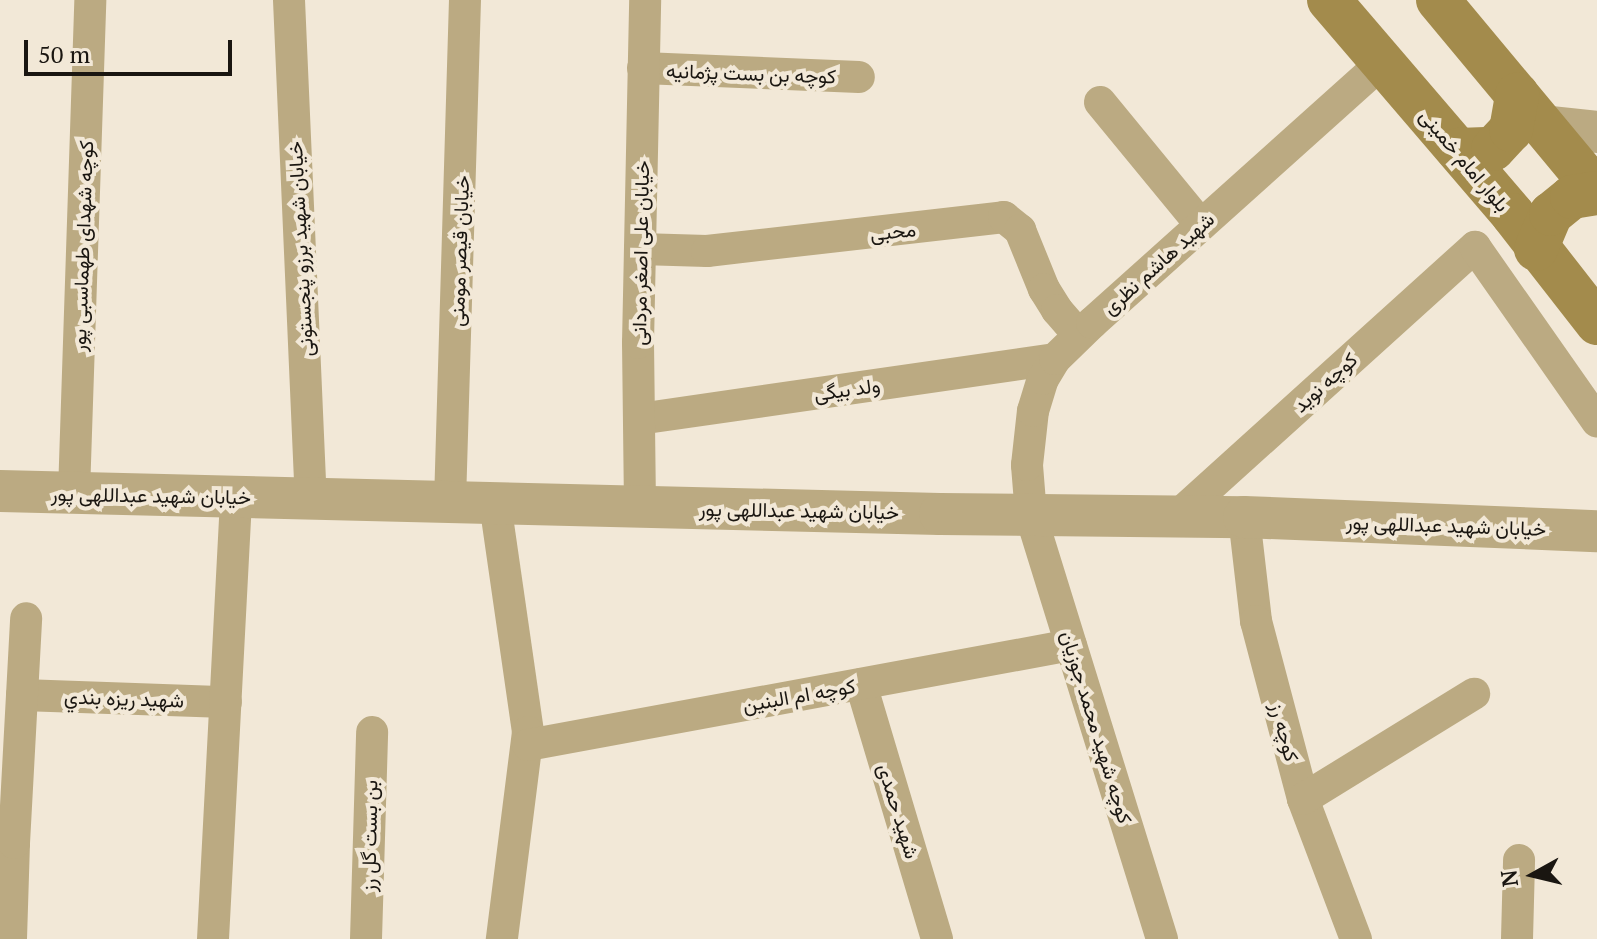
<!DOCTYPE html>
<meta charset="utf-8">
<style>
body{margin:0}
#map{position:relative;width:1597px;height:939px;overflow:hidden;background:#f2e8d7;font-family:"PT Serif",Vazirmatn,serif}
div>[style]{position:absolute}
.minor>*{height:32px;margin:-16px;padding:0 16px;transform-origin:16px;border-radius:16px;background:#bbaa82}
.tertiary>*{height:42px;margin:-21px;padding:0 21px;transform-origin:21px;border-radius:21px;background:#bbaa82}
.secondary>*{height:44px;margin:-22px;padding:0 22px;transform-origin:22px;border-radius:22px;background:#a38b4c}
span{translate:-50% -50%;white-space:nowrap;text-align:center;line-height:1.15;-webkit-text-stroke:8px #f2e8d7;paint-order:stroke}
.street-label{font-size:20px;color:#1a1611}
.north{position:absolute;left:1493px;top:835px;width:80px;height:80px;-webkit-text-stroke:6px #f2e8d7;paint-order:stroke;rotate:262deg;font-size:22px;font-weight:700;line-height:32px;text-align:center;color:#1a1611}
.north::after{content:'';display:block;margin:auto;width:28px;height:36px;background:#1a1611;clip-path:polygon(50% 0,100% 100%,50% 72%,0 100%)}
.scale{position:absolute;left:24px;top:40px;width:208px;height:36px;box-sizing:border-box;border:4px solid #1a1611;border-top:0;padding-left:10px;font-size:24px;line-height:28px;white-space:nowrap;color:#1a1611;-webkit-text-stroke:6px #f2e8d7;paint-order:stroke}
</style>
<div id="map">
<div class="minor">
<div style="left:289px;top:0;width:499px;rotate:87.5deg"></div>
<div style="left:643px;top:68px;width:216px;rotate:2.4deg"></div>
<div style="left:1100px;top:102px;width:159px;rotate:50.6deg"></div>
<div style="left:640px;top:249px;width:67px;rotate:1.7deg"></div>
<div style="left:707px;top:251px;width:299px;rotate:-6.5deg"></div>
<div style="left:1004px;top:217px;width:21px;rotate:39deg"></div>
<div style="left:1020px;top:230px;width:64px;rotate:67.9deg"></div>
<div style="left:1044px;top:289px;width:25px;rotate:58deg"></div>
<div style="left:1057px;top:310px;width:33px;rotate:49deg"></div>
<div style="left:639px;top:419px;width:420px;rotate:-8.2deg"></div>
<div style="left:74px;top:493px;width:493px;rotate:-88.1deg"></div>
<div style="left:450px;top:502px;width:502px;rotate:-88.29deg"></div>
<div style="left:495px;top:503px;width:231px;rotate:81.8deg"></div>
<div style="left:528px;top:732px;width:209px;rotate:97.2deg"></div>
<div style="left:640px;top:506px;width:163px;rotate:-90.7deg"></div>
<div style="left:638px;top:343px;width:343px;rotate:-88.8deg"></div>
<div style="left:1176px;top:517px;width:403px;rotate:-42.1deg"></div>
<div style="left:1475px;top:247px;width:213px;rotate:55deg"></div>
<div style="left:1244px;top:517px;width:105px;rotate:83.4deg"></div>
<div style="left:1256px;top:621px;width:184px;rotate:75.2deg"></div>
<div style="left:1303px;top:799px;width:150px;rotate:69.3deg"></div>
<div style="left:861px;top:684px;width:266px;rotate:73.4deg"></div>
<div style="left:22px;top:695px;width:204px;rotate:2deg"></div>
<div style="left:528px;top:745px;width:552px;rotate:-10.43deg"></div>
<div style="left:1303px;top:799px;width:201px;rotate:-31.6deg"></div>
<div style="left:0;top:842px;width:14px;rotate:4deg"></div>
<div style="left:14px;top:843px;width:96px;rotate:91.8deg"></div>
<div style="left:14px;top:843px;width:225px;rotate:-86.9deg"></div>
<div style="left:213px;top:939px;width:443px;rotate:-87deg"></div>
<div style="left:366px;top:939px;width:207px;rotate:-88.3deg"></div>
<div style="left:1162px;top:939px;width:444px;rotate:-107.2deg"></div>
<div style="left:1031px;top:515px;width:50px;rotate:-94.6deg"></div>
<div style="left:1027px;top:465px;width:54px;rotate:-83.7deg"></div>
<div style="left:1033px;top:411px;width:34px;rotate:-73deg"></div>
<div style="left:1043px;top:379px;width:23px;rotate:-59deg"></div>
<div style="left:1055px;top:359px;width:52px;rotate:-44.2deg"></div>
<div style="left:1092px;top:323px;width:391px;rotate:-41.9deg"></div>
<div style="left:1517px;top:939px;width:79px;rotate:-88.5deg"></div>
</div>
<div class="tertiary">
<div style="left:1543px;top:126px;width:54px;rotate:6.3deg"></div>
<div style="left:0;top:491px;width:940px;rotate:1.4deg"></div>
<div style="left:940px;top:514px;width:304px;rotate:0.6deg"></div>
<div style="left:1244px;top:517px;width:353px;rotate:2.3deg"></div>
</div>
<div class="secondary">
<div style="left:1329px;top:0;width:283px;rotate:49.4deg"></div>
<div style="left:1513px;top:215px;width:137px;rotate:52.1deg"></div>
<div style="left:1438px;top:0;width:249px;rotate:50.2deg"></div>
<div style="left:1458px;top:150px;width:35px;rotate:-2deg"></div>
<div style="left:1493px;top:149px;width:26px;rotate:-47deg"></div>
<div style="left:1511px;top:130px;width:36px;rotate:-80deg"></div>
<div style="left:1536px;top:249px;width:38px;rotate:-67deg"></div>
<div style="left:1551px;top:214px;width:27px;rotate:-39deg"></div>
<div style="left:1572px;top:197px;width:25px;rotate:-9deg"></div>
</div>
<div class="street-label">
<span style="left:751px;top:73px;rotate:2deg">کوچه بن بست پژمانیه</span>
<span style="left:1465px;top:160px;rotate:50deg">بلوار امام خمینی</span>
<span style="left:893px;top:231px;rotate:-6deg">محبی</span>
<span style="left:82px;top:246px;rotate:-88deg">کوچه شهدای طهماسبی پور</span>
<span style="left:300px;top:249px;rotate:-93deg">خیابان شهید برزو پنجستونی</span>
<span style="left:459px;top:251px;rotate:-88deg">خیابان قیصر مومنی</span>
<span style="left:640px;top:253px;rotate:-89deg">خیابان علی اصغر مردانی</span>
<span style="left:1158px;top:263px;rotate:-42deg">شهید هاشم نظری</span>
<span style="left:1325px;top:382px;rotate:-42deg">کوچه نوید</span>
<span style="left:847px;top:389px;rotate:-8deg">ولد بیگی</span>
<span style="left:151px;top:495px;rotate:1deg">خیابان شهید عبداللهی پور</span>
<span style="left:799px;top:510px;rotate:1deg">خیابان شهید عبداللهی پور</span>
<span style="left:1446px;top:525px;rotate:2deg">خیابان شهید عبداللهی پور</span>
<span style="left:799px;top:695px;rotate:-10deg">کوچه ام البنین</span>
<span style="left:124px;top:698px;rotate:2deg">شهيد ريزه بندي</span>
<span style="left:1097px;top:727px;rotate:73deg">کوچه شهید محمد جوزیان</span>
<span style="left:1285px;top:732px;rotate:75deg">کوچه رز</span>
<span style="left:899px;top:811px;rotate:73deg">شهید حمدی</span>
<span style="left:369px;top:836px;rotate:-89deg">بن بست گل رز</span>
</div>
<div class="north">N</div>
<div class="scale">50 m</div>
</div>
